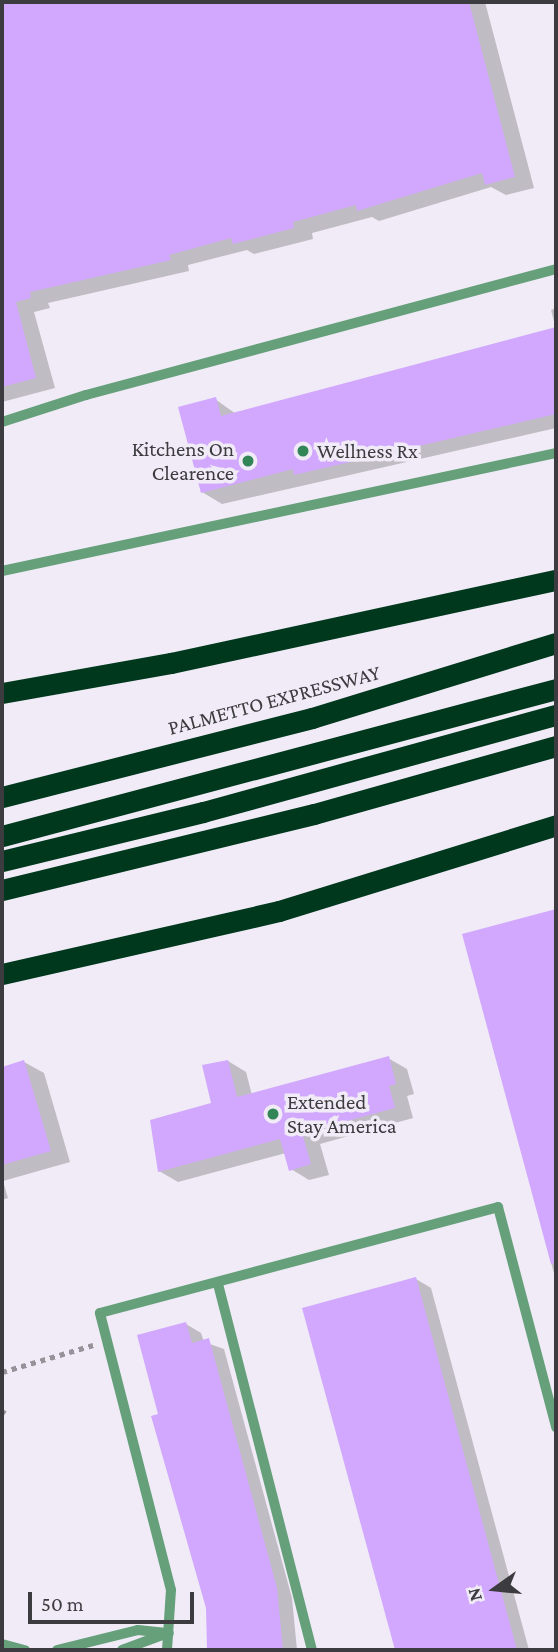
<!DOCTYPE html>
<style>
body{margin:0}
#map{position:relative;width:558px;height:1652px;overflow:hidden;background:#f0ebf6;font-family:"Crimson Pro",serif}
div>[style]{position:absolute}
.shadow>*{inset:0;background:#0003}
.building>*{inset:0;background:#d1a8fe}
.path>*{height:4.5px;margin-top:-2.25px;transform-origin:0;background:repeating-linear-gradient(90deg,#959299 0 5px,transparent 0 10px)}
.lane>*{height:10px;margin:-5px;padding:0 5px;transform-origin:5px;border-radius:5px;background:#65a07b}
.highway>*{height:21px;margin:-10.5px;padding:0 10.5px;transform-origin:10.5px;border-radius:10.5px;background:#00381d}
.dots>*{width:19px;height:19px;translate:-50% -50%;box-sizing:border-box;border:4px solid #f0ebf6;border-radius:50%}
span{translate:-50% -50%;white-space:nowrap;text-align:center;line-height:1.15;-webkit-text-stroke:7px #f0ebf6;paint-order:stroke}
.poi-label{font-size:21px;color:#3c3b3f}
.right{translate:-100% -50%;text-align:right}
.left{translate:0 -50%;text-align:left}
.street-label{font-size:21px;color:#3c3b3f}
.frame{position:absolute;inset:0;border:4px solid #3c3b3f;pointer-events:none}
.north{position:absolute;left:460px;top:1554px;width:70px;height:70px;-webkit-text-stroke:5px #f0ebf6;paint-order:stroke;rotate:255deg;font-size:19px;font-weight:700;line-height:28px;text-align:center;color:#3c3b3f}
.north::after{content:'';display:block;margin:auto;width:24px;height:32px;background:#3c3b3f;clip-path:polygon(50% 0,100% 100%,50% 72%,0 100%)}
.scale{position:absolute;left:28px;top:1592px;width:166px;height:32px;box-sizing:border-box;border:4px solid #3c3b3f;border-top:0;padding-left:9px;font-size:21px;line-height:24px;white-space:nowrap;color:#3c3b3f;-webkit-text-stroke:5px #f0ebf6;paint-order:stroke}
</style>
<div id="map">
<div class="shadow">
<div style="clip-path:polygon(2px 2px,485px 2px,534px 188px,506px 195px,491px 187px,379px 221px,372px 217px,312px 233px,313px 239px,254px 254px,247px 250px,188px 265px,189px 271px,48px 303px,50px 308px,34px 312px,55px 388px,2px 402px)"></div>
<div style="clip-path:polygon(556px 308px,556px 428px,222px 504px,202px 492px,215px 399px,236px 414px,556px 329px,551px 310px)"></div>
<div style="clip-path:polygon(556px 910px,556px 1281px,464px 935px)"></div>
<div style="clip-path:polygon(388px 1058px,407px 1069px,414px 1094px,407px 1096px,413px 1118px,320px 1144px,329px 1175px,309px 1180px,291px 1169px,286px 1153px,178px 1182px,159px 1171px,213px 1105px,228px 1061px,246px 1072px,252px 1095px)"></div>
<div style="clip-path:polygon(24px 1062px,44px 1073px,70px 1162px,3px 1181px,8px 1198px,2px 1200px,2px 1068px)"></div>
<div style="clip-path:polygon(416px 1279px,431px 1288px,529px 1650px,396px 1650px,305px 1309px)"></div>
<div style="clip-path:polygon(186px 1324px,201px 1333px,204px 1342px,224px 1349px,292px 1598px,297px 1650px,212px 1650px,208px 1608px,153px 1418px,161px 1416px)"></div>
</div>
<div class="building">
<div style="clip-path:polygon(2px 2px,469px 2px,515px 177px,485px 185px,482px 173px,357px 211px,356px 205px,293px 222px,294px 228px,233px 244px,231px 238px,169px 255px,171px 260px,30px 292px,31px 298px,16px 302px,36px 378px,2px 387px)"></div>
<div style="clip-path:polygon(556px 327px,556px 414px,294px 475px,293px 469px,201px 493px,178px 407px,216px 397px,221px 416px)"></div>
<div style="clip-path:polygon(556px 909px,556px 1263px,551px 1264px,462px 934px)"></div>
<div style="clip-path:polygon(389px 1056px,396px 1084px,389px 1086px,395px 1108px,302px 1133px,311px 1164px,289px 1171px,280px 1139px,158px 1172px,150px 1120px,211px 1103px,202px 1065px,228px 1060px,237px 1097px)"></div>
<div style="clip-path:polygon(24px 1060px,51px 1151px,2px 1165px,2px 1067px)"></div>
<div style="clip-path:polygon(416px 1277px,517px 1650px,395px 1650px,302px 1308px)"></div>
<div style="clip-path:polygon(186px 1322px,192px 1343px,209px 1338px,277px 1588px,283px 1650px,207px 1650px,206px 1608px,151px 1416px,158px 1414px,137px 1335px)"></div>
</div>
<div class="path">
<div style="left:2px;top:1372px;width:95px;rotate:-16.5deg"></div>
<div style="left:2px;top:1411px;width:4px;rotate:34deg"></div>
</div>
<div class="lane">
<div style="left:2px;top:422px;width:88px;rotate:-17.8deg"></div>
<div style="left:86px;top:395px;width:487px;rotate:-15deg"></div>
<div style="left:2px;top:571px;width:566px;rotate:-12.02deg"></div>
<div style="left:218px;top:1284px;width:378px;rotate:75.6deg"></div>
<div style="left:2px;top:1644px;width:24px;rotate:15deg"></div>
<div style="left:57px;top:1650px;width:83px;rotate:-13.9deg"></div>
<div style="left:138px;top:1630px;width:31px;rotate:6deg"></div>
<div style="left:122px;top:1650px;width:46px;rotate:-20.4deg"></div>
<div style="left:167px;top:1650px;width:60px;rotate:-86.2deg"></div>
<div style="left:171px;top:1590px;width:286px;rotate:-104.4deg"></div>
<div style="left:100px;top:1313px;width:412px;rotate:-14.9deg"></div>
<div style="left:498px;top:1207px;width:228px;rotate:75.2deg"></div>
</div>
<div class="highway">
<div style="left:2px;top:693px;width:172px;rotate:-10.1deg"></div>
<div style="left:171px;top:663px;width:394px;rotate:-12.2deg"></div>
<div style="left:2px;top:797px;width:320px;rotate:-14.3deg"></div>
<div style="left:312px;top:718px;width:255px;rotate:-17.1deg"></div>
<div style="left:2px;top:836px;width:573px;rotate:-14.86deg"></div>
<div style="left:2px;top:861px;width:207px;rotate:-13.7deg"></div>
<div style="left:203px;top:812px;width:366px;rotate:-15.4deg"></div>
<div style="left:2px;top:890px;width:321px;rotate:-13.7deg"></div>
<div style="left:314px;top:814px;width:251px;rotate:-15.7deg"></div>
<div style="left:2px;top:974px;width:284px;rotate:-12.8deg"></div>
<div style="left:279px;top:911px;width:290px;rotate:-17.2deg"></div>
</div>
<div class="dots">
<div style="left:303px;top:451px;background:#328556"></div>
<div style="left:248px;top:461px;background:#328556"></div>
<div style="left:273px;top:1114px;background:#328556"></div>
</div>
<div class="poi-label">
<span class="right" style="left:234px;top:461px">Kitchens On<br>Clearence</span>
<span class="left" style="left:317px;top:451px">Wellness Rx</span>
<span class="left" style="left:287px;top:1114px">Extended<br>Stay America</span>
</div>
<div class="street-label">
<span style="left:274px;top:700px;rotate:-15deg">PALMETTO EXPRESSWAY</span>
</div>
<div class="frame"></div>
<div class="north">N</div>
<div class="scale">50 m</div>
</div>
